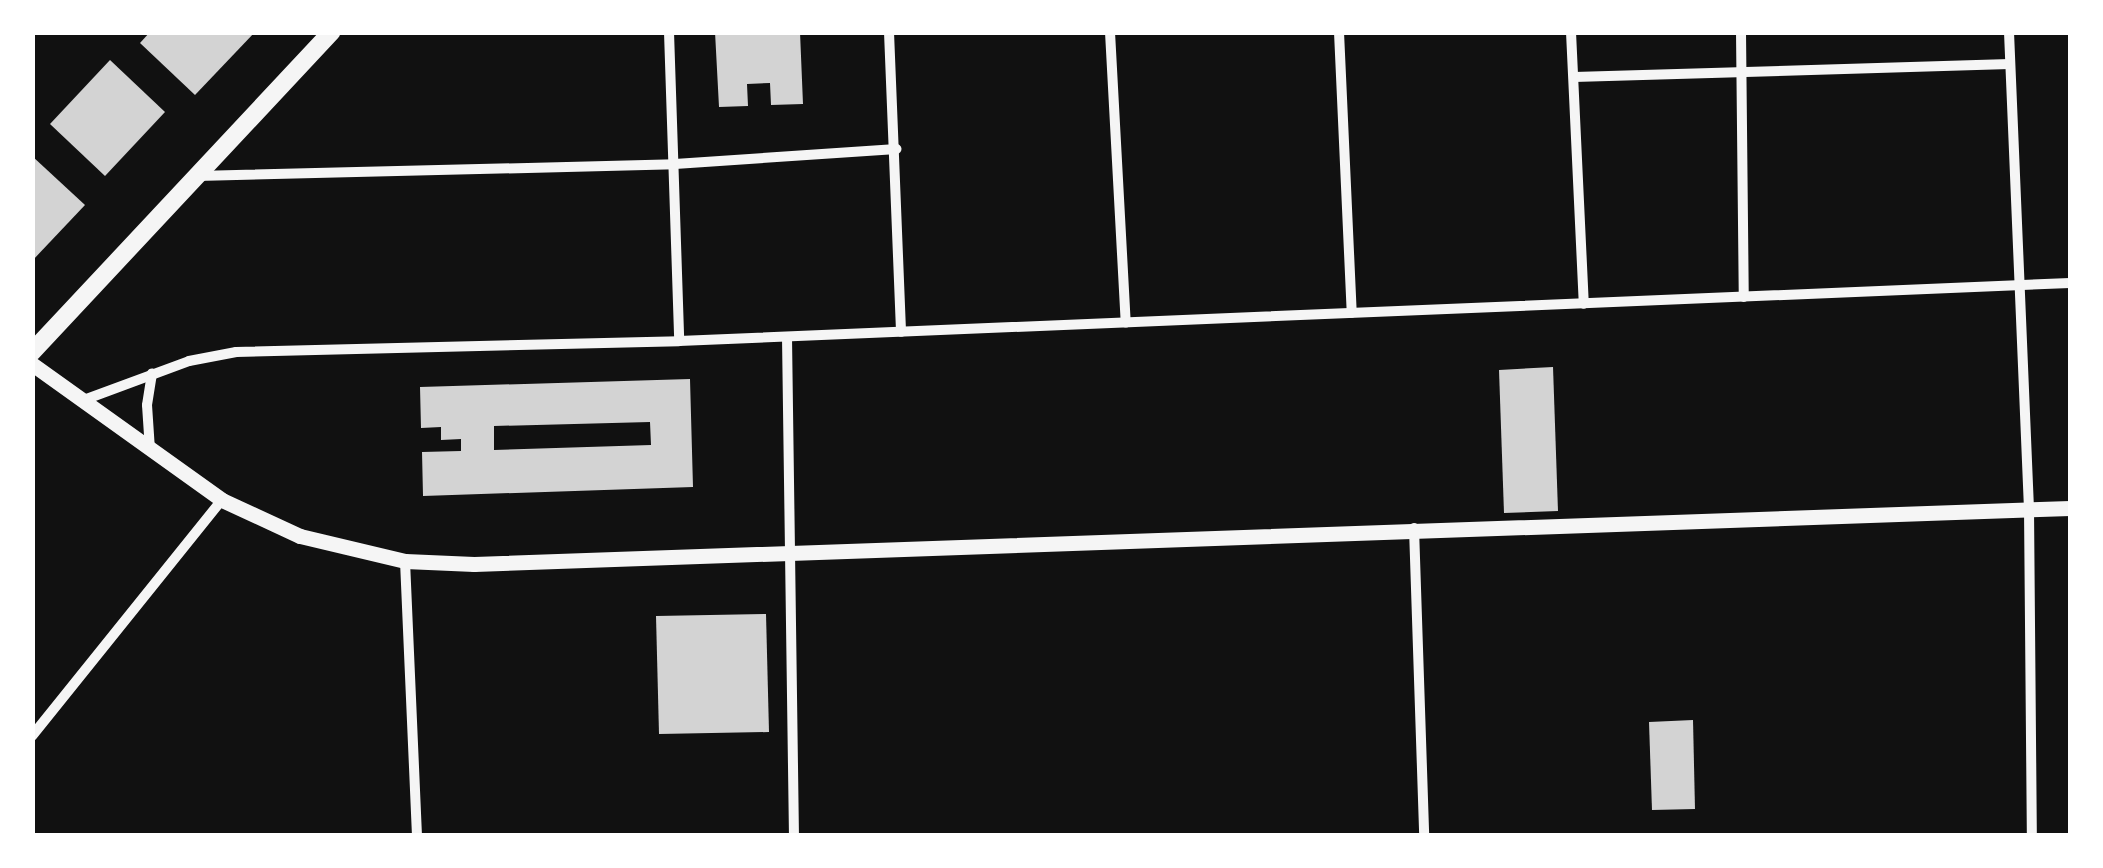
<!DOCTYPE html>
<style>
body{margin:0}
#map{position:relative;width:2103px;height:868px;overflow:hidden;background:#111;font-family:Quicksand,sans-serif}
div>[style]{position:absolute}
.building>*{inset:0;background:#d3d3d3}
.minor>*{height:10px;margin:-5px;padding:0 5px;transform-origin:5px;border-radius:5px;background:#f5f5f5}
.tertiary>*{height:15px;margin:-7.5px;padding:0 7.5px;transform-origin:7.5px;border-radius:7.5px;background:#f5f5f5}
.secondary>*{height:18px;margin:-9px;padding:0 9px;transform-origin:9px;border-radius:9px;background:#f5f5f5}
span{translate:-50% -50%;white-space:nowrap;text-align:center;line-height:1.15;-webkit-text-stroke:8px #fff;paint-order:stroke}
.frame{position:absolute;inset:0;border:35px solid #fff;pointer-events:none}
</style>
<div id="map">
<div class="building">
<div style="clip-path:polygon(150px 32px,255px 32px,195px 95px,140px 43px)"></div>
<div style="clip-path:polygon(715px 32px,800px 32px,803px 104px,771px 105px,770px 83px,747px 84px,748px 106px,719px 107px)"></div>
<div style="clip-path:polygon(110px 60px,165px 112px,105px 176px,50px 124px)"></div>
<div style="clip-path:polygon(32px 156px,85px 205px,32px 261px)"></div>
<div style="clip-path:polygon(1553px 367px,1558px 511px,1504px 513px,1499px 370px)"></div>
<div style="clip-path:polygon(evenodd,690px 379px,693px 487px,423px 496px,422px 452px,461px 451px,461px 439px,441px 440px,441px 427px,421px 428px,420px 387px,690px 379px,650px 422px,651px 445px,494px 450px,494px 426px,650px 422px)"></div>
<div style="clip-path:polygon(766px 614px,769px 732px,659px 734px,656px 616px)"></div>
<div style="clip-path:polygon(1693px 720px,1695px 809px,1652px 810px,1649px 722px)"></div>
</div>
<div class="minor">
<div style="left:669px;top:32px;width:309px;rotate:88.1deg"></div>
<div style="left:889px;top:32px;width:300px;rotate:87.7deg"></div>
<div style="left:1110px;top:32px;width:291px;rotate:86.9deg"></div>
<div style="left:1339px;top:32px;width:281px;rotate:87.4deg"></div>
<div style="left:1571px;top:32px;width:272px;rotate:87.3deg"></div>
<div style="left:1741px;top:32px;width:265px;rotate:89.4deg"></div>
<div style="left:2009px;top:32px;width:477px;rotate:87.6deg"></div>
<div style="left:2029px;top:509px;width:327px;rotate:89.5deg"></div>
<div style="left:1574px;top:77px;width:436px;rotate:-1.7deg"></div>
<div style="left:197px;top:176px;width:478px;rotate:-1.4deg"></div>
<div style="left:675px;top:164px;width:222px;rotate:-3.9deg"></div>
<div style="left:787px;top:337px;width:499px;rotate:89.2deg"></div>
<div style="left:81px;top:401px;width:115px;rotate:-20.3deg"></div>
<div style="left:189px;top:361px;width:48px;rotate:-10.8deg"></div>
<div style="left:236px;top:352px;width:443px;rotate:-1.4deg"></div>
<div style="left:679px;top:341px;width:1392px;rotate:-2.39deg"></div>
<div style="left:150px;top:450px;width:45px;rotate:-93.8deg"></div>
<div style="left:147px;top:405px;width:32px;rotate:-81deg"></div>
<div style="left:1414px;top:528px;width:308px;rotate:88.1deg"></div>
<div style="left:405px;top:561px;width:275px;rotate:87.5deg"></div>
<div style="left:32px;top:736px;width:303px;rotate:-51.2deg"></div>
</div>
<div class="tertiary">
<div style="left:32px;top:364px;width:234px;rotate:35.6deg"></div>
<div style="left:222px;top:500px;width:86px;rotate:24.8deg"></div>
<div style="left:300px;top:536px;width:108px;rotate:13.4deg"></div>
<div style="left:405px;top:561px;width:69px;rotate:2.5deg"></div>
<div style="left:474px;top:564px;width:1597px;rotate:-2.01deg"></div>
</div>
<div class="secondary">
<div style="left:32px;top:352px;width:438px;rotate:-46.9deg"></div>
</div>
<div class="frame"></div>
</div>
